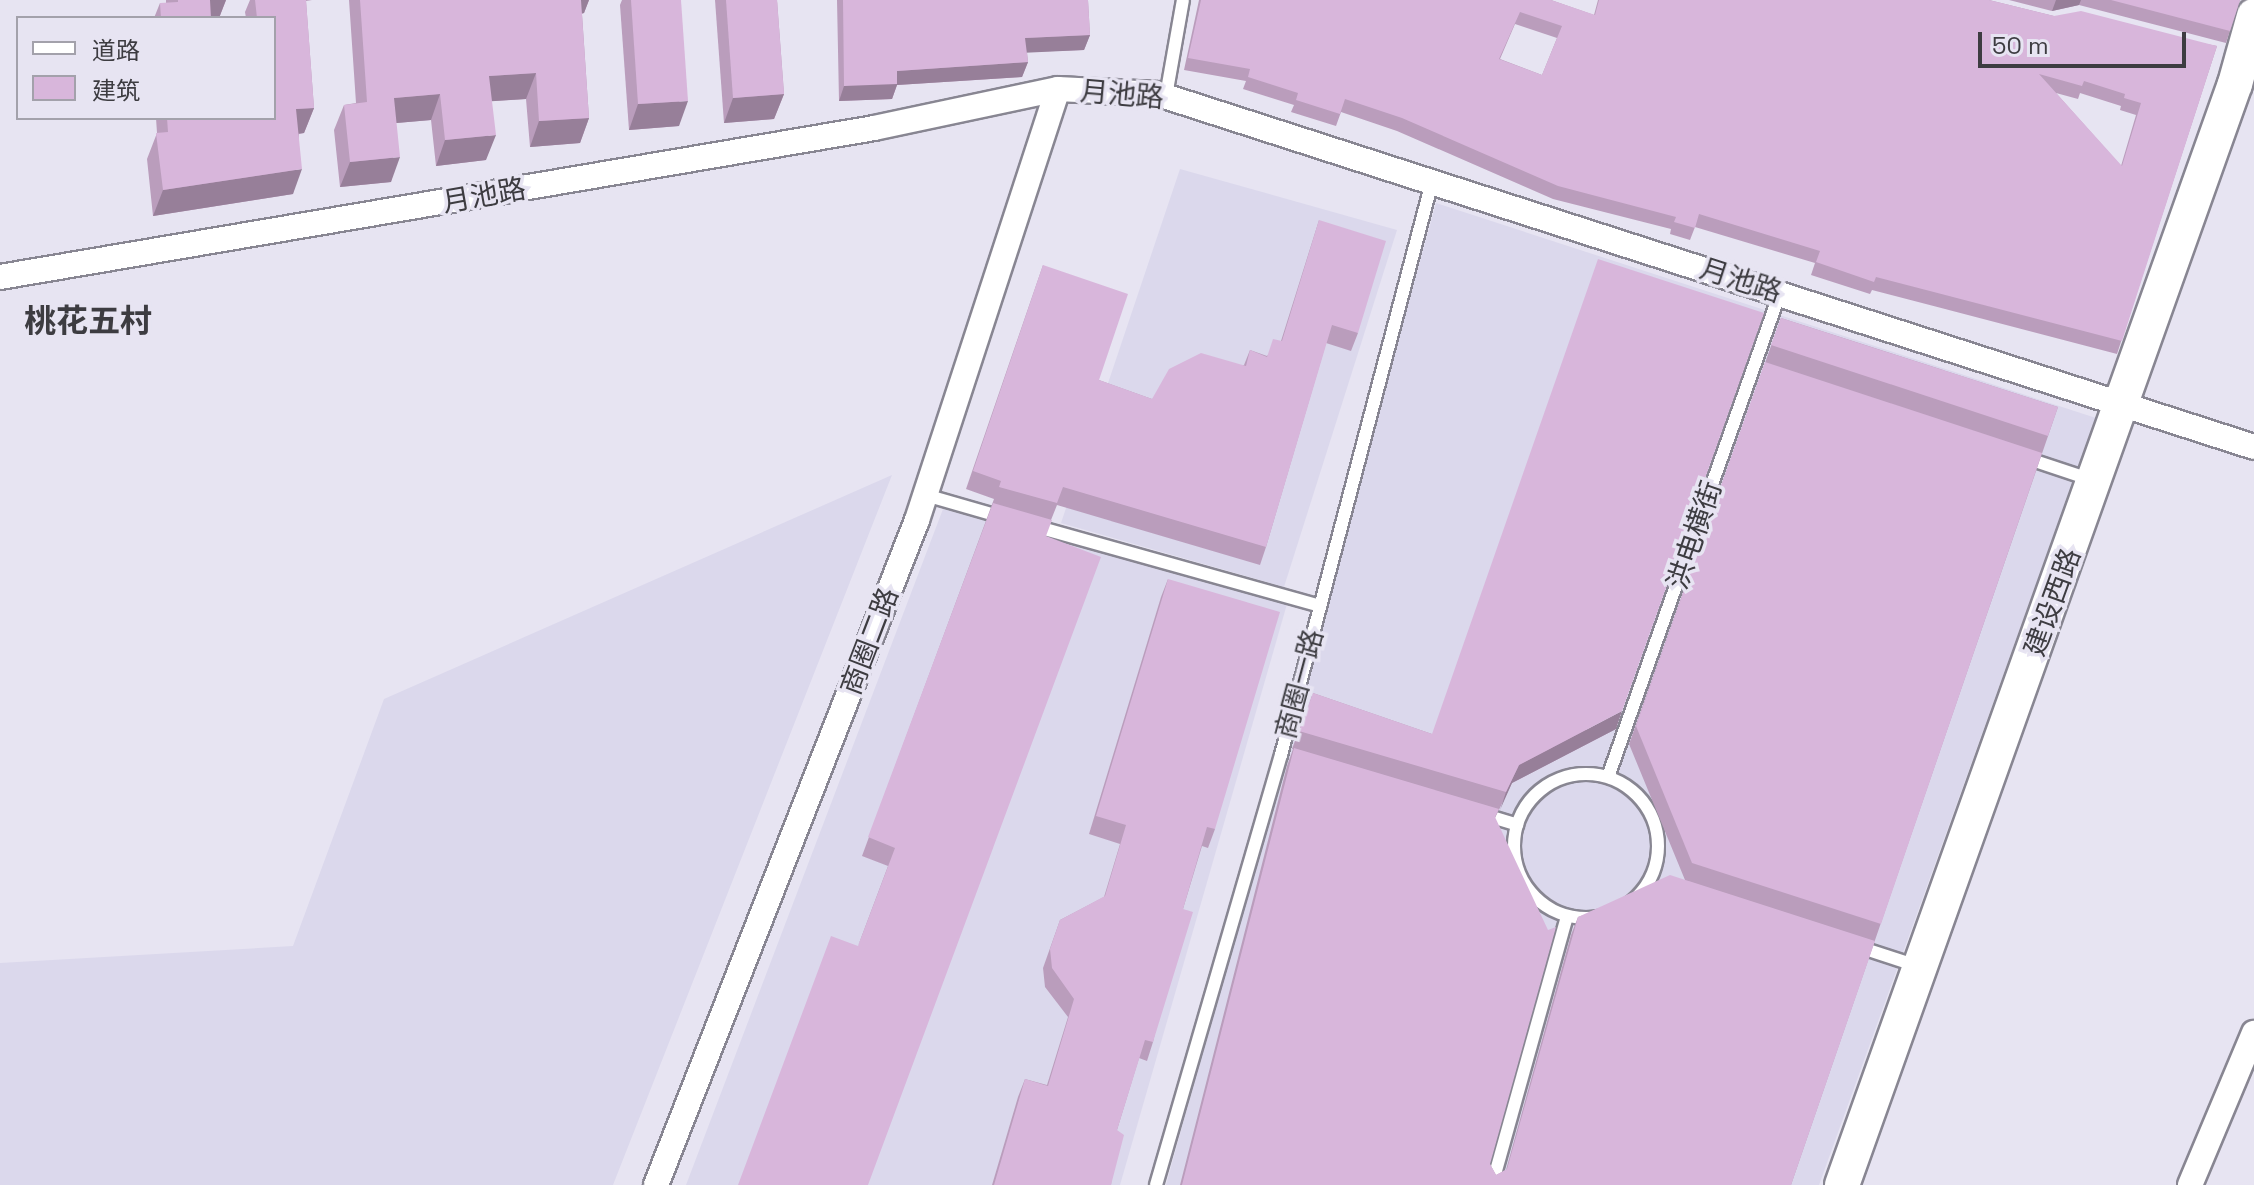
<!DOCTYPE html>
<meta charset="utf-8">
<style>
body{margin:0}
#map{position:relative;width:2254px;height:1185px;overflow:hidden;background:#e7e4f2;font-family:"Space Grotesk","Noto Sans SC",sans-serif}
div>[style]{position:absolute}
.built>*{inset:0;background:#dbd8ec}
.roads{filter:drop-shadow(2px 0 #888692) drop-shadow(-2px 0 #888692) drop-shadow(0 2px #888692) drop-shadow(0 -2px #888692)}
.service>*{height:12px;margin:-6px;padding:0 6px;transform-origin:6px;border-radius:6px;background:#fff}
.service>.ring{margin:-6px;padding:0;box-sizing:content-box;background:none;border:12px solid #fff;border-radius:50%}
.minor>*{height:24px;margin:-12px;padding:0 12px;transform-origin:12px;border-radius:12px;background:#fff}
.secondary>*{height:34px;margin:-17px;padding:0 17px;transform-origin:17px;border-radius:17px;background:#fff}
.wall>*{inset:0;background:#ba9dbc}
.shaded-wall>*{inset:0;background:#977f99}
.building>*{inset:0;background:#d8b6db}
span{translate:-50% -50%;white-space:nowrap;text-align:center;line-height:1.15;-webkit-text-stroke:7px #e7e4f2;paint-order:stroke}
.street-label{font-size:28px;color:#3d3c41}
.quarter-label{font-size:32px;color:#3d3c41;font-weight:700}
.legend{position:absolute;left:16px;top:16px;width:260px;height:104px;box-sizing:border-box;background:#e7e4f2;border:2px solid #a3a1ab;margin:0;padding:10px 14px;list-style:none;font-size:24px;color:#3d3c41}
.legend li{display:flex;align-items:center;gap:16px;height:40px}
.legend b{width:40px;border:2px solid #a3a1ab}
.scale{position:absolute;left:1978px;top:32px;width:208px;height:36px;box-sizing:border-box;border:4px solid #3d3c41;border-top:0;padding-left:10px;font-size:24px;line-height:28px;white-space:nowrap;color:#3d3c41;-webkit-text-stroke:6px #e7e4f2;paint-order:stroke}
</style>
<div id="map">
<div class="built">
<div style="clip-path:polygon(1180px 169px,1397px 230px,1284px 587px,1061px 523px)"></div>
<div style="clip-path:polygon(1436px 203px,2096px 418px,1819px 1185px,1166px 1185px)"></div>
<div style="clip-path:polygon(892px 475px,613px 1185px,0 1185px,0 963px,293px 946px,384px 699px)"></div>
<div style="clip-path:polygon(943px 509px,1287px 604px,1120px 1185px,686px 1185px)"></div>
</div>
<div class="roads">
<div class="service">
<div style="left:1166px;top:96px;width:97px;rotate:-80deg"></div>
<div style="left:2026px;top:458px;width:70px;rotate:18.4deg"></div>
<div style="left:925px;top:495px;width:83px;rotate:16deg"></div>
<div style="left:1034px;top:526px;width:297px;rotate:15.6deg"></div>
<div class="ring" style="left:1514px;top:774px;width:132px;height:132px"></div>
<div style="left:1608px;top:777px;width:514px;rotate:-70.44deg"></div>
<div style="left:1482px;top:814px;width:37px;rotate:17deg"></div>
<div style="left:1859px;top:947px;width:61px;rotate:18.1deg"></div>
<div style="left:1156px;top:1185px;width:448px;rotate:-73.8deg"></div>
<div style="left:1281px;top:755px;width:593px;rotate:-75.24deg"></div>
<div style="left:1492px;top:1185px;width:279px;rotate:-74.4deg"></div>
</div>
<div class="minor">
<div style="left:0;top:277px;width:887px;rotate:-9.67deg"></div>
<div style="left:874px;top:128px;width:188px;rotate:-12deg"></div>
<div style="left:1058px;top:89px;width:100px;rotate:2.9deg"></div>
<div style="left:1158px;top:94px;width:1151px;rotate:17.85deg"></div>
<div style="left:656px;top:1185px;width:714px;rotate:-68.57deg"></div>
<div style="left:917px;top:520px;width:453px;rotate:-71.9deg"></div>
<div style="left:2190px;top:1185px;width:165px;rotate:-67.2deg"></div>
</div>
<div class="secondary">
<div style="left:1842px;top:1185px;width:1169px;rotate:-70.36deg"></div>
<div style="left:2235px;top:84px;width:71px;rotate:-74.4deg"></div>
</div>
</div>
<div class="wall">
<div style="clip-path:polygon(166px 0,226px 0,219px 18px,154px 18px,160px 3px,166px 3px)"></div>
<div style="clip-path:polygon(250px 0,312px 0,306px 1px,314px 108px,304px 133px,299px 134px,293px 194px,153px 216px,147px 159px,157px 133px,156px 118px,218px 118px,218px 120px,274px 118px,274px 18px,246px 18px,245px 12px)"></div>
<div style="clip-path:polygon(349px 0,589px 0,584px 13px,582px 14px,589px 118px,580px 143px,530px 147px,526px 99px,492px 101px,486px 160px,436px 166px,431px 120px,396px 123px,391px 182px,340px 187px,334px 130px,344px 105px,356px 103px)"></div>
<div style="clip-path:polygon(622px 0,681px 0,679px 126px,629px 130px,620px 5px)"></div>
<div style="clip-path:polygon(715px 0,777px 0,784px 94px,774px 119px,724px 123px)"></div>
<div style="clip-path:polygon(837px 0,1088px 0,1090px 35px,1084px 50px,1027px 52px,1028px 62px,1022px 77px,897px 85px,892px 99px,839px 101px)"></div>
<div style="clip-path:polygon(evenodd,1199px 0,1551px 0,1594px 15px,1598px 0,1989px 0,2054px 16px,2217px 46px,2117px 354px,1872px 290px,1870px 294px,1811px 275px,1815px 263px,1695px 227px,1690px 240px,1670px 234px,1671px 229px,1553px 199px,1397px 131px,1341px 112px,1336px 126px,1291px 112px,1294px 105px,1243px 89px,1246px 81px,1184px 70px,1199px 0,1515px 24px,1557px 38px,1542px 75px,1500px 59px,1515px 24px,1199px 0,2056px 93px,2078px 99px,2080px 93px,2121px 106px,2120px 110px,2136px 115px,2121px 166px,2056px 93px)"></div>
<div style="clip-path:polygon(2009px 0,2240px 0,2226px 43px,2079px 5px,2052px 11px)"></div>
<div style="clip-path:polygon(1319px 220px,1358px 333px,1351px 351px,1326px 343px,1266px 547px,1260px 565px,1057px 505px,1051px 520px,858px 946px,888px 866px,862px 856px,994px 499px,966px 489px,1043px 265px,1099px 380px,1152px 399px,1244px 365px,1250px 350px,1267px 356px,1281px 341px)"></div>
<div style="clip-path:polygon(1781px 318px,2058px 407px,1791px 1185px,1180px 1185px,1287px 766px,1293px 749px,1292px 749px,1313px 693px,1432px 734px,1616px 729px,1512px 783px,1495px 818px,1490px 1164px,1496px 1175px,1506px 1170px,1571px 935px,1578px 917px,1685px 880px,1629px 744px)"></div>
<div style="clip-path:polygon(1168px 579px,1215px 829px,1208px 848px,1202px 846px,1183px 909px,1153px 1042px,1147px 1061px,1139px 1058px,1117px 1130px,1111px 1185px,992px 1185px,1018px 1097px,1025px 1079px,1047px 1085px,1068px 1017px,1045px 987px,1043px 968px,1060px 920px,1104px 897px,1120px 844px,1089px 834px,1161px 597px)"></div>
</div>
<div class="shaded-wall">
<div style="clip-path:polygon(208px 0,226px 0,219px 18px,202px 18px)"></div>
<div style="clip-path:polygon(577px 0,589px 0,584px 13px,571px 14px)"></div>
<div style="clip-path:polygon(2056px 0,2081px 0,2079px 5px,2052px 11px)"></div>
<div style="clip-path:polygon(1090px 35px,1084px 50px,1020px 53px,1025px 38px)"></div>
<div style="clip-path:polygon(1028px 62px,1022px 77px,897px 85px,892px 99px,839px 101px,844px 86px,897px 71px)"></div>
<div style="clip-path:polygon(536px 73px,526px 99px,480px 102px,489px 76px)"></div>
<div style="clip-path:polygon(440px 94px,431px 120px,385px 124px,394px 98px)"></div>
<div style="clip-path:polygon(784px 94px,774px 119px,724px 123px,733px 98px)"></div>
<div style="clip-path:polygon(688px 101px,679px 126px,629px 130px,638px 104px)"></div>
<div style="clip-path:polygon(314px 108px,304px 133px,287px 135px,296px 109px)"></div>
<div style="clip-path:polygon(589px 118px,580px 143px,530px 147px,539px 121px)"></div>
<div style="clip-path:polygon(496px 135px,486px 160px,436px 166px,445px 140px)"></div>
<div style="clip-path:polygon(400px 157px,391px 182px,340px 187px,350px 162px)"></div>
<div style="clip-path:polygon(302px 169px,293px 194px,153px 216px,163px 190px)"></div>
<div style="clip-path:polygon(1622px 711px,1616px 729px,1512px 783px,1500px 810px,1506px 792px,1519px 765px)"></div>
</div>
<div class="building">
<div style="clip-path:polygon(178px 0,210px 0,211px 18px,161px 18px,160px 3px,178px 2px)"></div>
<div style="clip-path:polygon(255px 0,306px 0,314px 108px,296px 109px,302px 169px,163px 190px,156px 133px,168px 132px,167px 118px,218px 118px,218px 120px,241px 118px,274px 118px,274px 18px,257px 18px)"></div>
<div style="clip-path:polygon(360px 0,581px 0,589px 118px,539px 121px,536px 73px,489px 76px,496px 135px,445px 140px,440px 94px,394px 98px,400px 157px,350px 162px,344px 105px,367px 102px)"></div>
<div style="clip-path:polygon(631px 0,681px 0,688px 101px,638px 104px)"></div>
<div style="clip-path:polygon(726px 0,777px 0,784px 94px,733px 98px)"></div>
<div style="clip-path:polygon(843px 0,1088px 0,1090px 35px,1025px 38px,1028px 62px,897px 71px,897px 84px,844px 86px)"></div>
<div style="clip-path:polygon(evenodd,1201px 0,1551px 0,1595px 15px,1599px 0,1989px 0,2054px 16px,2081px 11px,2217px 46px,2122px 341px,1876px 277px,1874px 282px,1816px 262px,1820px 251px,1699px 214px,1695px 228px,1674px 222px,1676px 217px,1558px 186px,1402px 118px,1345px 99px,1340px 114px,1296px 100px,1298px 93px,1248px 77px,1250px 69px,1188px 58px,1201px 0,1520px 12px,1562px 26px,1542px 75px,1499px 59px,1520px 12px,1201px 0,2039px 74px,2082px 86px,2084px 81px,2125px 94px,2124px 98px,2141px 103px,2122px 166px,2039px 74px)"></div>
<div style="clip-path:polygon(2111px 0,2240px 0,2230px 31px)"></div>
<div style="clip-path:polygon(1319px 220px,1386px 241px,1358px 333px,1332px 325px,1266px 547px,1063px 487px,1057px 503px,999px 487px,1001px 481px,973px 471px,1043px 265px,1128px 294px,1099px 380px,1152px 399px,1169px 369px,1201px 353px,1246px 366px,1250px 350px,1267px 357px,1273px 339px,1282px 341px)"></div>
<div style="clip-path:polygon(1598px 259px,1764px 313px,1622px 711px,1519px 765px,1506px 792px,1299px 731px,1313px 693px,1432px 734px)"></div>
<div style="clip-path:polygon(1781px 318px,2058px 407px,2048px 436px,1771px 345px)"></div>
<div style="clip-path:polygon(1765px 362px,2042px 453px,1881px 924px,1692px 863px,1636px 726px)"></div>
<div style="clip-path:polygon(993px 503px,1052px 520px,1046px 536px,1101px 557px,868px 1185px,738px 1185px,831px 936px,858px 946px,895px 848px,868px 837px)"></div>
<div style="clip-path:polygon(1168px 579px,1280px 612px,1215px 829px,1207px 827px,1183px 909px,1193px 912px,1153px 1042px,1145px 1040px,1117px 1130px,1124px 1135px,1111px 1185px,994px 1185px,1025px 1079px,1048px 1086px,1074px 999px,1052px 968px,1050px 949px,1060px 920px,1105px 896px,1126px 825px,1096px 816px)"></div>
<div style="clip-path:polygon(1294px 748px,1499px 809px,1495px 817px,1548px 930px,1556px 927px,1490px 1164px,1496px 1175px,1507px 1169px,1578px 917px,1670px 875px,1875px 941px,1791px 1185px,1182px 1185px)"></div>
</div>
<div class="street-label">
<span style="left:1122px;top:94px;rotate:5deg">月池路</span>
<span style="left:484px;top:195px;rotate:-10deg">月池路</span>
<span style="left:1741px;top:280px;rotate:18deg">月池路</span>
<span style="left:1694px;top:535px;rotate:-71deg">洪电横街</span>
<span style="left:2052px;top:602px;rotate:-70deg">建设西路</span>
<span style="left:869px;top:641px;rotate:-69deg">商圈二路</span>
<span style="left:1299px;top:684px;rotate:-75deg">商圈一路</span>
</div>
<div class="quarter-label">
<span style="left:88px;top:321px">桃花五村</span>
</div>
<ul class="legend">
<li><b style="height:10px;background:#fff"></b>道路</li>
<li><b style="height:22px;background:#d8b6db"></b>建筑</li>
</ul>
<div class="scale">50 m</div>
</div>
